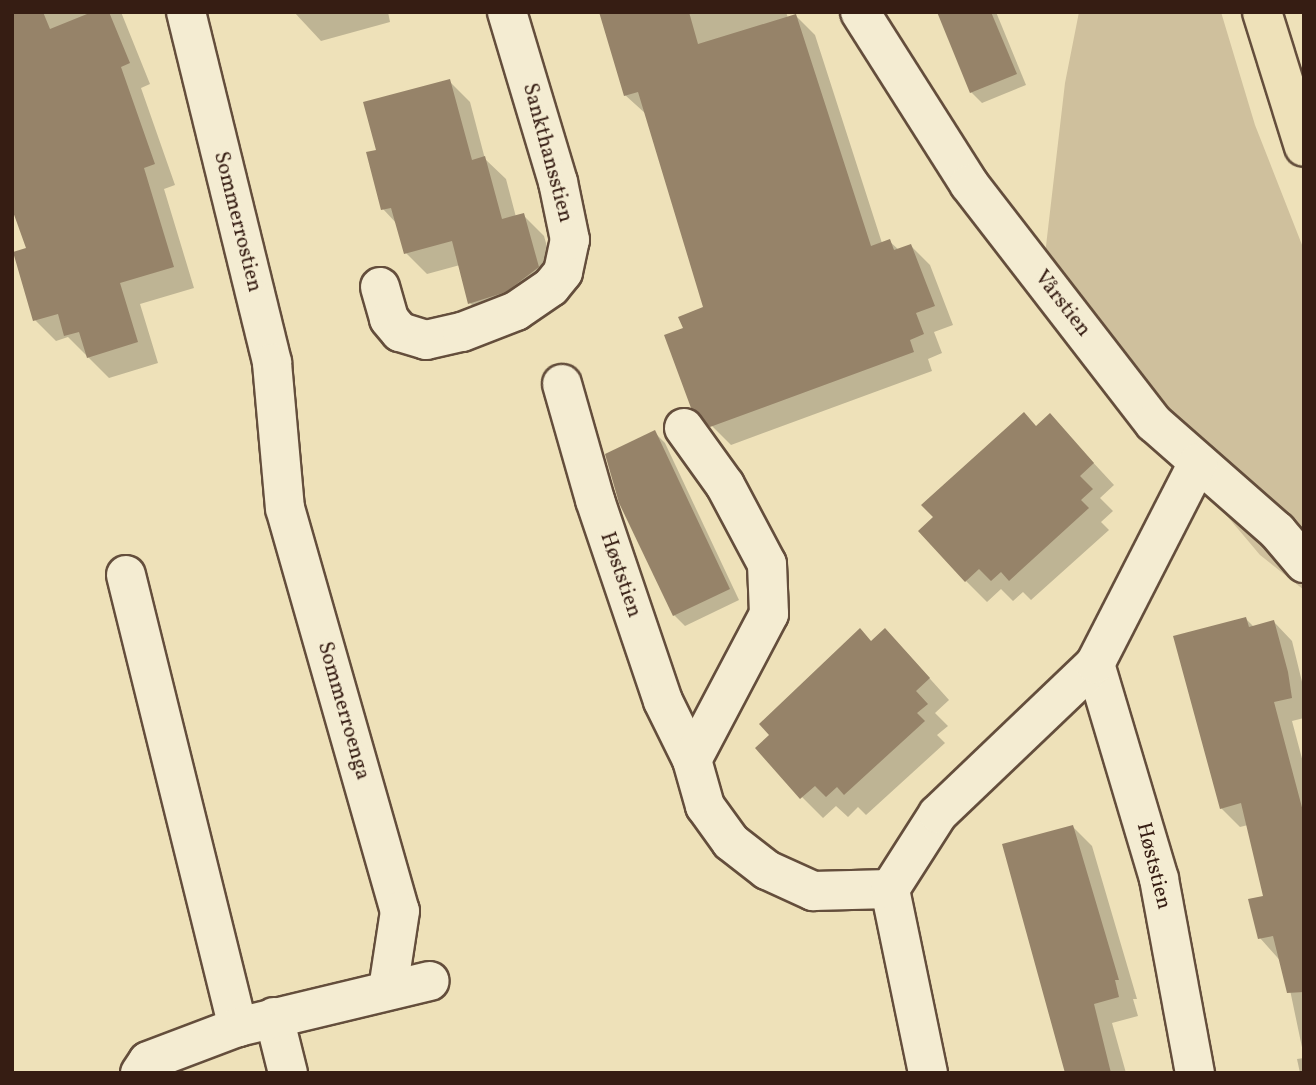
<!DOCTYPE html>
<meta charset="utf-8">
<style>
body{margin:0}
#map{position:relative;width:1316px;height:1085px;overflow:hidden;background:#eee1b9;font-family:Vollkorn,serif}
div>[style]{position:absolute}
.green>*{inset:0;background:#cfc09d}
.shadow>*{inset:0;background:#0003}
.building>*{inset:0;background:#968369}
.roads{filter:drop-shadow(2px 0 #644e3c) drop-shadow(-2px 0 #644e3c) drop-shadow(0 2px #644e3c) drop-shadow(0 -2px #644e3c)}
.minor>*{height:38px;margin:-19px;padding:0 19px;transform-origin:19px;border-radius:19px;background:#f4ecd2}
.major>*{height:38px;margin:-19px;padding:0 19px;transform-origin:19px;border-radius:19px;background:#eee1b9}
span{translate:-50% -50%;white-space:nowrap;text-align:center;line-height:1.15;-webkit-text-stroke:7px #f4ecd2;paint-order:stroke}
.street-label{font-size:21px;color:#361d13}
.frame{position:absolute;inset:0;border:14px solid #361d13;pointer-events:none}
</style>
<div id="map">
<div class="green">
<div style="clip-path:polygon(1079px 12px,1221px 12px,1255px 125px,1304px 250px,1304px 590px,1260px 555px,1162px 439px,1039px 306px,1065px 83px)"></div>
</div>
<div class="shadow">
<div style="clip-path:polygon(12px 12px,121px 12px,150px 84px,141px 88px,175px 185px,164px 189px,194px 288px,140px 304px,158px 363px,109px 378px,68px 337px,56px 341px,35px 320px)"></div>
<div style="clip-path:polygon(294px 12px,388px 12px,390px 22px,321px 41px)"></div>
<div style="clip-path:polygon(600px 12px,786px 12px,788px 18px,796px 16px,815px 35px,882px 243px,889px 241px,899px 250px,911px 246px,930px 265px,953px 325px,934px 332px,942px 353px,928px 359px,932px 371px,731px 445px,693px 407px,685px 329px,705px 308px,646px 114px,625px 95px)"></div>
<div style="clip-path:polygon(949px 12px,996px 12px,1026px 85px,982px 103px,971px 92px)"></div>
<div style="clip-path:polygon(449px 81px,470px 102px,485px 159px,506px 179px,516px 217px,523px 215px,544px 236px,559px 289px,491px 324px,470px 303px,460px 265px,427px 274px,406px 253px,398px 225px,383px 209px,378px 151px)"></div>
<div style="clip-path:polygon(1050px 416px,1114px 485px,1100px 498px,1113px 511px,1101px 522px,1109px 530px,1031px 600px,1023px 592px,1013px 601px,1001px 589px,987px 602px,966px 581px,1037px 428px)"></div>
<div style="clip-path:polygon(654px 432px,665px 443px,739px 600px,685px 626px,674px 615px)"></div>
<div style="clip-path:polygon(1246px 619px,1254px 627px,1274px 622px,1292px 641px,1304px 690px,1304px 718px,1292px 721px,1304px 766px,1304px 1057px,1285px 966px,1260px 938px,1266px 897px,1248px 825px,1240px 827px,1221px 808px)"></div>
<div style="clip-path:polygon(872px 643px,906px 652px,949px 700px,935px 713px,948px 726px,937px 735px,945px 743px,866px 815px,858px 807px,848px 817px,836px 806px,823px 818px,802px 797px)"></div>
<div style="clip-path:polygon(1073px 827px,1092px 846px,1137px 999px,1133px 999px,1138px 1016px,1112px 1023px,1126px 1073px,1067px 1073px)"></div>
<div style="clip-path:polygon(1304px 1058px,1304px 1073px,1300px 1073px,1297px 1059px)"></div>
</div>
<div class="building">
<div style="clip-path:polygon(12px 12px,43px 12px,50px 29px,92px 12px,109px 12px,130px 63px,121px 67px,155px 164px,144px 168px,174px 267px,120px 283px,138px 342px,87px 358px,79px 332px,64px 336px,58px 314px,33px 321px,13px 252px,26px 248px,12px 209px)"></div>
<div style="clip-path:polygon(599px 12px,689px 12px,698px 44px,796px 14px,871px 246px,890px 239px,894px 250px,911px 244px,935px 306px,916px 313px,924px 334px,910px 340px,914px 352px,710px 427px,691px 408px,664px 335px,683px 328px,678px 317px,703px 307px,638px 92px,624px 96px)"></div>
<div style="clip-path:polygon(937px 12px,991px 12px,1017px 74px,970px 93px)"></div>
<div style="clip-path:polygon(450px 79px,472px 160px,485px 156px,502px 219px,524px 213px,539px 267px,506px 292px,468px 304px,452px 241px,404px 254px,391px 208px,381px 210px,366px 152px,376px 150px,363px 102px)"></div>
<div style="clip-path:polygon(1024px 412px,1036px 426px,1050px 413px,1094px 463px,1080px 476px,1093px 489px,1081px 500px,1089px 508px,1009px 581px,1001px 572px,991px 581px,979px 569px,965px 582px,918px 531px,933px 517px,921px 505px)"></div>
<div style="clip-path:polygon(655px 430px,730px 589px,673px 616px,619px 503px,605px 454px)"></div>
<div style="clip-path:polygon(1246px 617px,1249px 627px,1274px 620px,1288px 672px,1292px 698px,1274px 702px,1304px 815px,1304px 992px,1287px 993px,1273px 936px,1258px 939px,1248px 899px,1263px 896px,1241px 803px,1220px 809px,1173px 636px)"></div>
<div style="clip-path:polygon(860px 628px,871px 641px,885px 628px,930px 678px,916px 691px,928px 704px,917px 713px,925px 721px,844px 795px,837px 787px,826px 797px,815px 786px,800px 799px,755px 748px,769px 735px,759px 724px)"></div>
<div style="clip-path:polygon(1073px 825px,1119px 980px,1115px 980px,1119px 997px,1094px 1004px,1111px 1073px,1065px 1073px,1002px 844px)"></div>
</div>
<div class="roads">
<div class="minor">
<div style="left:186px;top:12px;width:361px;rotate:76.2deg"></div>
<div style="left:272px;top:363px;width:146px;rotate:84.9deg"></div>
<div style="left:285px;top:508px;width:419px;rotate:74.1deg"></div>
<div style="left:400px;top:911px;width:79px;rotate:98.7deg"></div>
<div style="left:860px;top:12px;width:204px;rotate:57.6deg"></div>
<div style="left:969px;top:184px;width:302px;rotate:52.3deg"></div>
<div style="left:1154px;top:423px;width:164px;rotate:41.3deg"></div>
<div style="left:1277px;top:531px;width:42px;rotate:49.8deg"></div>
<div style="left:380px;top:287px;width:33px;rotate:74deg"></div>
<div style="left:389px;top:319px;width:17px;rotate:50deg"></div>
<div style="left:400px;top:332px;width:27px;rotate:17deg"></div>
<div style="left:426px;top:340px;width:37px;rotate:-13deg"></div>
<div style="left:462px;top:332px;width:58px;rotate:-21.3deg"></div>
<div style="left:516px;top:311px;width:42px;rotate:-34.4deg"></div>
<div style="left:551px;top:287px;width:19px;rotate:-51deg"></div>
<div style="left:563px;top:272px;width:33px;rotate:-78deg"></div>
<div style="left:570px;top:240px;width:59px;rotate:-101.7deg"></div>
<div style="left:558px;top:182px;width:177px;rotate:-106.7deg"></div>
<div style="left:562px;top:384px;width:121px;rotate:74.1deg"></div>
<div style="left:595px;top:500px;width:212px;rotate:71.3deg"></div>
<div style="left:663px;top:701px;width:66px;rotate:63.8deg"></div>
<div style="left:692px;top:760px;width:48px;rotate:74.2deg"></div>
<div style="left:705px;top:806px;width:44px;rotate:54.2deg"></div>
<div style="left:731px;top:842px;width:46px;rotate:37.9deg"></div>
<div style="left:767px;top:870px;width:51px;rotate:24.5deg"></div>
<div style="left:813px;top:891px;width:77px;rotate:-1.5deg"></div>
<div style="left:684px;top:428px;width:70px;rotate:54.3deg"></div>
<div style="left:725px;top:485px;width:89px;rotate:62deg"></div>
<div style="left:767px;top:564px;width:50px;rotate:87.7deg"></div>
<div style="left:769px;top:614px;width:165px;rotate:117.8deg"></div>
<div style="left:126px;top:575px;width:466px;rotate:76.1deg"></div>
<div style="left:1095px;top:664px;width:224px;rotate:73.4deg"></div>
<div style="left:1159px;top:879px;width:197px;rotate:79.5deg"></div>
<div style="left:274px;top:1017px;width:58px;rotate:76deg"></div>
<div style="left:140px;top:1073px;width:14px;rotate:-56deg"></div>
<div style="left:148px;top:1061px;width:96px;rotate:-20.7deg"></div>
<div style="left:238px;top:1027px;width:197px;rotate:-13.5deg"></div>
<div style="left:928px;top:1073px;width:188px;rotate:-101.7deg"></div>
<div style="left:890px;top:889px;width:89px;rotate:-57.4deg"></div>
<div style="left:938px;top:814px;width:217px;rotate:-43.7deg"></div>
<div style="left:1095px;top:664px;width:226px;rotate:-62.9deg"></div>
</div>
<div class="major">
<div style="left:1262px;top:12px;width:141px;rotate:72.7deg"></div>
</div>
</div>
<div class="street-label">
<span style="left:547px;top:153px;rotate:75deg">Sankthansstien</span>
<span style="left:237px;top:222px;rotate:76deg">Sommerrostien</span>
<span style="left:1062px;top:304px;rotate:52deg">Vårstien</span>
<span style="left:620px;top:575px;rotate:71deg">Høststien</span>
<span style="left:343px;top:711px;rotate:74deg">Sommerroenga</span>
<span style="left:1153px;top:866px;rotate:76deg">Høststien</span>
</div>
<div class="frame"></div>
</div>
